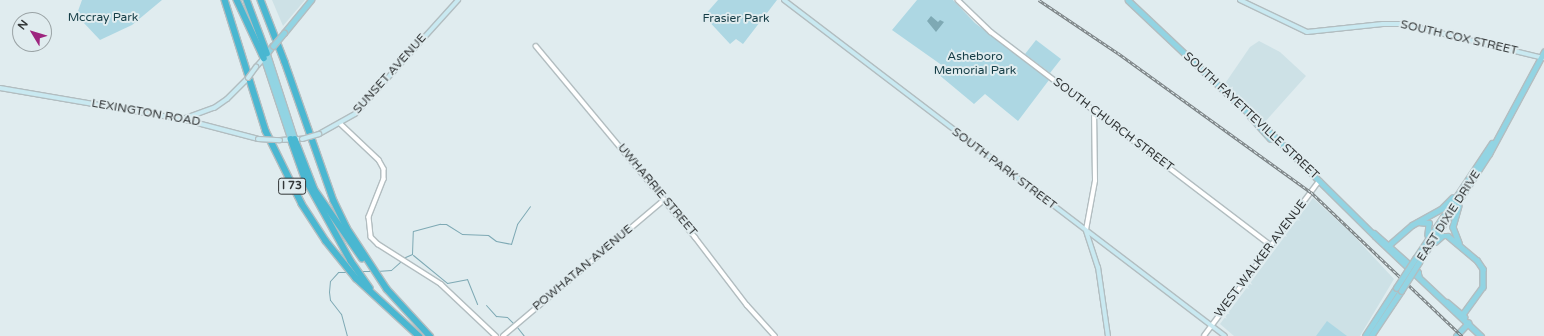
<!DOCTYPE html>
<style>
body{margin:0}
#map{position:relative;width:1544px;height:336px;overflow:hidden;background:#e0ecef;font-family:"Varela Round",sans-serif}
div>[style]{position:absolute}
.built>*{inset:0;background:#cde1e6}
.green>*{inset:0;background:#add7e3}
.water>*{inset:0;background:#7ea9b4}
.stream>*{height:1px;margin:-0.5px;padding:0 0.5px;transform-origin:0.5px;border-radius:0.5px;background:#7ea9b4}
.roads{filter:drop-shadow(1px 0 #b2bdc0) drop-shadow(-1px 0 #b2bdc0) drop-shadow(0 1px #b2bdc0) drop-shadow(0 -1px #b2bdc0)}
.tertiary>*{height:3.5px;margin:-1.75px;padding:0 1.75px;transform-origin:1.75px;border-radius:1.75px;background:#fff}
.secondary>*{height:4px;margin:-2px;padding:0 2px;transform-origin:2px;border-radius:2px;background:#c9e9f1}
.primary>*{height:4.5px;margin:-2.25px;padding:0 2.25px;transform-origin:2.25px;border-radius:2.25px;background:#92d4e3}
.motorway>*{height:5.5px;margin:-2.75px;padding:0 2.75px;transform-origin:2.75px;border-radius:2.75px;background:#4ab7d1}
.rail>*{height:2.5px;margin-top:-1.25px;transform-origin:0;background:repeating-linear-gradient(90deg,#e0ecef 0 3px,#777e80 0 6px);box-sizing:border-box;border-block:1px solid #777e80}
.bridges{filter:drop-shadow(1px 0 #b2bdc0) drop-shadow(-1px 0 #b2bdc0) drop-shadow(0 1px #b2bdc0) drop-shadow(0 -1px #b2bdc0)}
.secondary-bridge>*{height:4px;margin:-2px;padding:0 2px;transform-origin:2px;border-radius:2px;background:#c9e9f1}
.primary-bridge>*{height:4.5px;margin:-2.25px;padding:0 2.25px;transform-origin:2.25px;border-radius:2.25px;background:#92d4e3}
span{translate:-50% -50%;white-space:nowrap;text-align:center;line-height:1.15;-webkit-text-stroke:4px #e0ecef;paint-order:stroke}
.shield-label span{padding:1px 3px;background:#e0ecef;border:1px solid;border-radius:3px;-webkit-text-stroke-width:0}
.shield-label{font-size:11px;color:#323637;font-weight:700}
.park-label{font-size:12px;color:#153d46}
.street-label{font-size:12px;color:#323637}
.north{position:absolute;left:12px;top:12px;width:40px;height:40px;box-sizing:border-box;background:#e0ecef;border:1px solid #9aa3a5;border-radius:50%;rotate:308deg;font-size:11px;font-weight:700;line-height:16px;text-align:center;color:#323637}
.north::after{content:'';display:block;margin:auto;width:14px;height:18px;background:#9d257f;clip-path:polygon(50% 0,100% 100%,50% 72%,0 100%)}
</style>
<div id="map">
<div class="built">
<div style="clip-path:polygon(272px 0,305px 0,283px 26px)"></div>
<div style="clip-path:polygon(1259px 41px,1280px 52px,1306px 76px,1264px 123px,1224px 85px,1250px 47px)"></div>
<div style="clip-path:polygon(1313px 198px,1352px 234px,1394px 279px,1360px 336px,1234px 336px,1220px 324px)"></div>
</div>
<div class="green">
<div style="clip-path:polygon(82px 0,162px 0,132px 25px,100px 40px,83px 22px,78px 11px)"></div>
<div style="clip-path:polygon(718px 0,777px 0,743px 44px,736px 39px,730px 44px,704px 16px)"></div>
<div style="clip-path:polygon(917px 0,953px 0,975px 23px,1049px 80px,1018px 121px,985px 94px,974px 104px,938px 74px,943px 66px,892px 30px)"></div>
<div style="clip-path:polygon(1036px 40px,1061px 59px,1050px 73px,1025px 54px)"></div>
<div style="clip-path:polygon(1327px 321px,1347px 336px,1316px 336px)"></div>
</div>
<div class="water">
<div style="clip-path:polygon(931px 16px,938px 22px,940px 20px,944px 22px,936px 32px,927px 21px)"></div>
</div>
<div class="stream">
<div style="left:413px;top:255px;width:44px;rotate:39.5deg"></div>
<div style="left:447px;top:283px;width:20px;rotate:-11deg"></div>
<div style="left:467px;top:279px;width:27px;rotate:68deg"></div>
<div style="left:403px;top:258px;width:10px;rotate:-24deg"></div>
<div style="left:412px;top:254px;width:23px;rotate:-88deg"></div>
<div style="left:413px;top:231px;width:28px;rotate:-15deg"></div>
<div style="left:440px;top:224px;width:6px"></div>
<div style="left:446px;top:224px;width:19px;rotate:32deg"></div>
<div style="left:462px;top:234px;width:26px;rotate:2deg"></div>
<div style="left:488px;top:235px;width:10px;rotate:37deg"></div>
<div style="left:496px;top:241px;width:15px;rotate:11deg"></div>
<div style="left:511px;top:244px;width:21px;rotate:-73deg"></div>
<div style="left:517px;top:224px;width:22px;rotate:-54deg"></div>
<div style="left:361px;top:271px;width:11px"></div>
<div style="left:377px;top:271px;width:14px;rotate:-4deg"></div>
<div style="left:391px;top:270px;width:13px;rotate:-42deg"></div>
<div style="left:486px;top:305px;width:15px;rotate:48deg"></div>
<div style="left:496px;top:316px;width:11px;rotate:5deg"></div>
<div style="left:507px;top:317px;width:8px;rotate:45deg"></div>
<div style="left:517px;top:327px;width:11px;rotate:52deg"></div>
<div style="left:347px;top:336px;width:23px;rotate:-105deg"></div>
<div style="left:341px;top:314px;width:18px;rotate:-128deg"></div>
<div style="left:330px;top:300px;width:8px;rotate:-97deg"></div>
<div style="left:329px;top:292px;width:11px;rotate:-85deg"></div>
<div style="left:330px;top:281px;width:12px;rotate:-48deg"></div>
<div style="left:338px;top:272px;width:10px"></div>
</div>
<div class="roads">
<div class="tertiary">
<div style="left:958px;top:0;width:46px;rotate:44.1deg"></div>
<div style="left:991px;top:32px;width:352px;rotate:37.3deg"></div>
<div style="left:536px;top:46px;width:249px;rotate:50.2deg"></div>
<div style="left:695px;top:237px;width:86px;rotate:52.6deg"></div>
<div style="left:747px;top:305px;width:42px;rotate:47.9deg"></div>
<div style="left:341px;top:124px;width:52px;rotate:43.5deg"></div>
<div style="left:379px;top:160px;width:10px;rotate:61deg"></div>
<div style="left:384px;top:169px;width:10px;rotate:90deg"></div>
<div style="left:384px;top:179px;width:41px;rotate:111.5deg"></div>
<div style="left:369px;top:217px;width:20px;rotate:84deg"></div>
<div style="left:371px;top:237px;width:10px;rotate:45deg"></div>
<div style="left:378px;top:244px;width:75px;rotate:32.4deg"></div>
<div style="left:441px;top:284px;width:76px;rotate:43.4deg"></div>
<div style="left:1086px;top:230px;width:50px;rotate:-79.6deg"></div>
<div style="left:1095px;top:181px;width:71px;rotate:-90.8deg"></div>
<div style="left:503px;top:336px;width:211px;rotate:-40.2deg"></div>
<div style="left:1204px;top:336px;width:193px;rotate:-53.4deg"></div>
</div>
<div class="secondary">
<div style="left:784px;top:0;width:554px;rotate:37.3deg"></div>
<div style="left:1240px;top:0;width:74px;rotate:25.5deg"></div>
<div style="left:1307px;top:32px;width:76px;rotate:-6deg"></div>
<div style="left:1383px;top:24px;width:20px"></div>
<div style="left:1403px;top:24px;width:145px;rotate:13.6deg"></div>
<div style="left:256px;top:67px;width:12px;rotate:-48deg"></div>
<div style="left:0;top:88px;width:185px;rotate:9.7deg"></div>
<div style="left:182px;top:119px;width:79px;rotate:14.7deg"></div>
<div style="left:183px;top:119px;width:33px;rotate:-20deg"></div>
<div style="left:214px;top:108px;width:16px;rotate:-35deg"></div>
<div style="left:227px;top:99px;width:30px;rotate:-45deg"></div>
<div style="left:319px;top:134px;width:41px;rotate:-29.1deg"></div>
<div style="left:355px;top:114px;width:154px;rotate:-47.9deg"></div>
<div style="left:280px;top:140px;width:22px;rotate:-3deg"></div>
<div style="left:1086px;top:231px;width:38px;rotate:72deg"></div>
<div style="left:1098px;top:267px;width:70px;rotate:81.8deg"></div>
</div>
<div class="primary">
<div style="left:1128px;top:0;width:147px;rotate:43.3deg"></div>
<div style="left:1235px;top:101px;width:40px;rotate:41deg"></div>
<div style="left:1265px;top:127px;width:155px;rotate:44.7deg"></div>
<div style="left:1375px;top:236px;width:146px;rotate:43.3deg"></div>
<div style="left:284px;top:33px;width:43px;rotate:-50.7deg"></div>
<div style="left:273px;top:46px;width:15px;rotate:127deg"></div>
<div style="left:264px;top:58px;width:85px;rotate:71.6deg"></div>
<div style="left:267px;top:53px;width:90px;rotate:72deg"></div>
<div style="left:1250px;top:116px;width:30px;rotate:48deg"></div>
<div style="left:1270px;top:138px;width:6px;rotate:18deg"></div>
<div style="left:1459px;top:206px;width:22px;rotate:106deg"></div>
<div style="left:1453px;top:227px;width:17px;rotate:69deg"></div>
<div style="left:1418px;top:222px;width:11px;rotate:5deg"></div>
<div style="left:1429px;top:223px;width:12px;rotate:95deg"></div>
<div style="left:1374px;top:233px;width:59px;rotate:41.6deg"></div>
<div style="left:1418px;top:272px;width:4px;rotate:76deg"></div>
<div style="left:1435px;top:242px;width:9px;rotate:-41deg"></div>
<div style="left:1442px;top:236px;width:6px"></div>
<div style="left:1448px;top:236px;width:38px;rotate:40deg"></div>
<div style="left:1477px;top:260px;width:11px;rotate:56deg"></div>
<div style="left:1483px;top:269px;width:18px;rotate:90deg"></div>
<div style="left:1483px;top:287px;width:34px;rotate:126deg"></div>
<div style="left:1389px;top:245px;width:30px;rotate:-41deg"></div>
<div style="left:1412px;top:225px;width:33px;rotate:-29deg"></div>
<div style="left:1441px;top:209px;width:16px;rotate:-45deg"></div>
<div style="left:1415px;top:259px;width:139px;rotate:-56.4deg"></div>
<div style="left:1419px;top:262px;width:129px;rotate:-57.1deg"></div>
<div style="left:1489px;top:154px;width:116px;rotate:-61.7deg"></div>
<div style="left:1447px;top:302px;width:23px;rotate:40deg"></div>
<div style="left:1365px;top:336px;width:57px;rotate:-57.1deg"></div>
<div style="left:1371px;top:336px;width:54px;rotate:-56.3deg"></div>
<div style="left:1456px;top:336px;width:18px;rotate:-47deg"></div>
</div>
<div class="motorway">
<div style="left:225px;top:0;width:137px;rotate:72.6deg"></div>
<div style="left:266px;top:131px;width:81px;rotate:63.7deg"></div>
<div style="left:302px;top:204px;width:44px;rotate:57deg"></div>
<div style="left:326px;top:241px;width:48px;rotate:51deg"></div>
<div style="left:356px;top:278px;width:86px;rotate:42.6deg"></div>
<div style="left:237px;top:0;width:64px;rotate:65deg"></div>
<div style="left:247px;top:0;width:57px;rotate:69.3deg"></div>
<div style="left:261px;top:0;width:66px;rotate:68.8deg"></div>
<div style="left:285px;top:62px;width:147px;rotate:70.6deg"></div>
<div style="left:334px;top:201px;width:30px;rotate:64deg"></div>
<div style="left:347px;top:228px;width:73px;rotate:56.7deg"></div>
<div style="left:387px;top:289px;width:64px;rotate:47.5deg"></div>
<div style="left:291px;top:139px;width:41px;rotate:70.3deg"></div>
<div style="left:305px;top:178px;width:95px;rotate:61deg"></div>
<div style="left:351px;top:261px;width:33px;rotate:55deg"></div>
<div style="left:295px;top:139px;width:55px;rotate:68.6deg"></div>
<div style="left:315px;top:190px;width:83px;rotate:55.3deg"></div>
</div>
</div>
<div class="rail">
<div style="left:1039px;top:0;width:95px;rotate:33.9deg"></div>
<div style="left:1118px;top:53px;width:238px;rotate:35.8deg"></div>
<div style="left:1311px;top:192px;width:209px;rotate:43.6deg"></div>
</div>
<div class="bridges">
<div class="secondary-bridge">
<div style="left:248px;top:78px;width:14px;rotate:-54deg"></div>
<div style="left:258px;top:139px;width:22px;rotate:3deg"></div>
<div style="left:302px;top:139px;width:18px;rotate:-16deg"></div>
</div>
<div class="primary-bridge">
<div style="left:273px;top:46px;width:17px;rotate:-50deg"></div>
<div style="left:1396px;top:288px;width:35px;rotate:-57deg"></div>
<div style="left:1401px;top:291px;width:34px;rotate:-58deg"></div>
</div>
</div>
<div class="shield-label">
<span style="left:292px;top:186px">I 73</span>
</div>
<div class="park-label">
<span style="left:103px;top:18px">Mccray Park</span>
<span style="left:736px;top:19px">Frasier Park</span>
<span style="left:975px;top:64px">Asheboro<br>Memorial Park</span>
</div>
<div class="street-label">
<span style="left:1459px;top:38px;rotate:13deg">SOUTH COX STREET</span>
<span style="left:390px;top:74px;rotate:-48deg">SUNSET AVENUE</span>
<span style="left:146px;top:113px;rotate:10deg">LEXINGTON ROAD</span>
<span style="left:1251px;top:116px;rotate:43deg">SOUTH FAYETTEVILLE STREET</span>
<span style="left:1113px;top:125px;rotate:37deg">SOUTH CHURCH STREET</span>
<span style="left:1004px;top:169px;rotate:37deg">SOUTH PARK STREET</span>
<span style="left:657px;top:190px;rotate:50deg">UWHARRIE STREET</span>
<span style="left:1449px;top:216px;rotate:-57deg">EAST DIXIE DRIVE</span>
<span style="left:1261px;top:259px;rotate:-53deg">WEST WALKER AVENUE</span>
<span style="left:583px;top:268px;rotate:-40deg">POWHATAN AVENUE</span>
</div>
<div class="north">N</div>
</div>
